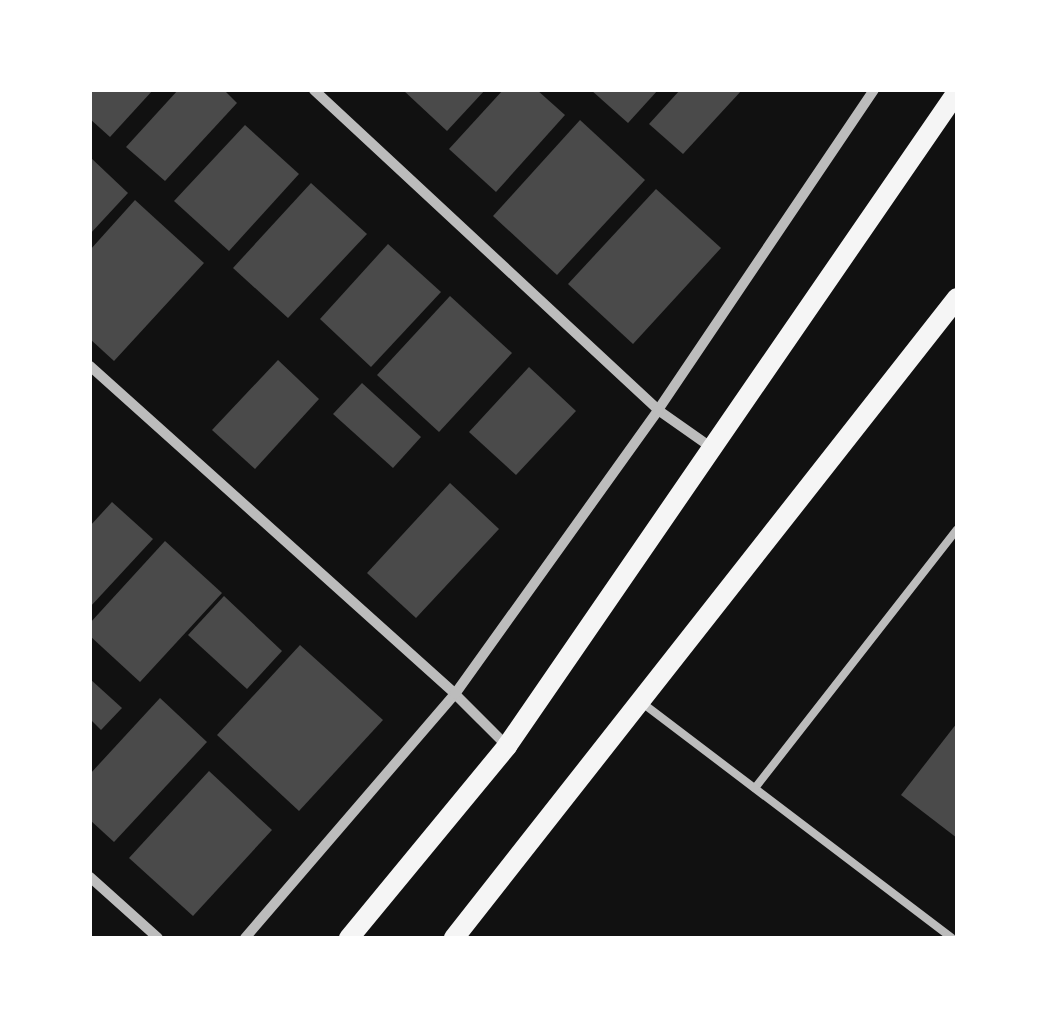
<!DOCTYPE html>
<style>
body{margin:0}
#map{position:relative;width:1047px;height:1028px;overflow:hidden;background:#111;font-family:Karla,sans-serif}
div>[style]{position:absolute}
.building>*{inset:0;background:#4a4a4a}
.service>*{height:8px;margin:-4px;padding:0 4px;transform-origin:4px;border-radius:4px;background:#bcbcbc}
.minor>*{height:10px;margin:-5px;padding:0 5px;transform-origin:5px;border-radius:5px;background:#bcbcbc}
.secondary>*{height:20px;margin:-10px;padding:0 10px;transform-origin:10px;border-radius:10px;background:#f5f5f5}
span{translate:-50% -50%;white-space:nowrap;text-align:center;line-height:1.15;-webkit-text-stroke:9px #fff;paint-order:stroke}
.frame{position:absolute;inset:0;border:92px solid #fff;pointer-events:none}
</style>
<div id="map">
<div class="building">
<div style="clip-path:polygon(90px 90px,153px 90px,110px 137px,90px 119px)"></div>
<div style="clip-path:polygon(178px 90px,224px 90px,237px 103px,165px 181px,126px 147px)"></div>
<div style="clip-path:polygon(403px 90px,485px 90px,447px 131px)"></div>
<div style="clip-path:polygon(503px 90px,537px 90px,565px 115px,496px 192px,449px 149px)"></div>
<div style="clip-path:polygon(591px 90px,658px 90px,628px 123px)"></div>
<div style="clip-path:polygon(680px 90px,742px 90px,683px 154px,649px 124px)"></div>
<div style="clip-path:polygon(580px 120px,645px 180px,557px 275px,493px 216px)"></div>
<div style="clip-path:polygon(245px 125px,299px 174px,229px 251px,174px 201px)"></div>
<div style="clip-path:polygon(90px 157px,128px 193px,90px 234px)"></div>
<div style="clip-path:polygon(311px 183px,367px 234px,288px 318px,233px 268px)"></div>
<div style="clip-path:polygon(656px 189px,721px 248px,633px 344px,568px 284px)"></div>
<div style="clip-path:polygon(135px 200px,204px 263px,114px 361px,90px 339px,90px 250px)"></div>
<div style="clip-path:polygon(388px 244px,441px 292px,371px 367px,320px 319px)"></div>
<div style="clip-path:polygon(450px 296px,512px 353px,439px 432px,377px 375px)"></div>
<div style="clip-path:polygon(278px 360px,319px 399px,255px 469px,212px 430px)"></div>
<div style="clip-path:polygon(529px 367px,576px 411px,516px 475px,469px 432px)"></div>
<div style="clip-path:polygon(362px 383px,421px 437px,393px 468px,333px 414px)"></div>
<div style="clip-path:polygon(450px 483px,499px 529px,416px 618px,367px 573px)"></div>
<div style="clip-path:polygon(112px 502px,153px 539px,90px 607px,90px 526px)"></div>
<div style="clip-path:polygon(165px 541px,222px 593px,140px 682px,90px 636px,90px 623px)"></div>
<div style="clip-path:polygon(224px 596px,282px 651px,247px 689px,188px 635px)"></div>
<div style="clip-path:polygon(300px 645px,383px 720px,299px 811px,217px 735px)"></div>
<div style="clip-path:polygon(90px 679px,122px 708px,101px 730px,90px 719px)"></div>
<div style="clip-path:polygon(160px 698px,207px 742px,114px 842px,90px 820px,90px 774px)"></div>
<div style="clip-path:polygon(957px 723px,957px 838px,901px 795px)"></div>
<div style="clip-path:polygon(209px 771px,272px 830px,193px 916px,129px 858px)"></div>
</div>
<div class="service">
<div style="left:641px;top:702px;width:390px;rotate:37.2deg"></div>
<div style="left:755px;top:788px;width:328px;rotate:-52deg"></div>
</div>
<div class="minor">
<div style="left:314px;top:90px;width:470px;rotate:42.9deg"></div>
<div style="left:658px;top:410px;width:70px;rotate:35.1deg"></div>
<div style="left:90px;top:366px;width:491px;rotate:41.9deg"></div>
<div style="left:455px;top:694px;width:74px;rotate:45deg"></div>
<div style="left:90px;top:877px;width:91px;rotate:41.9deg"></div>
<div style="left:245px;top:938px;width:322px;rotate:-49.3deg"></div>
<div style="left:455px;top:694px;width:349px;rotate:-54.4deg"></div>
<div style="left:658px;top:410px;width:386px;rotate:-56deg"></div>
</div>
<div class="secondary">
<div style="left:349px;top:938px;width:249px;rotate:-50.5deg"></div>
<div style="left:507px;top:746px;width:794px;rotate:-55.47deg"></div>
<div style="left:454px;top:938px;width:814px;rotate:-51.83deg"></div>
</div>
<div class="frame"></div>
</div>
